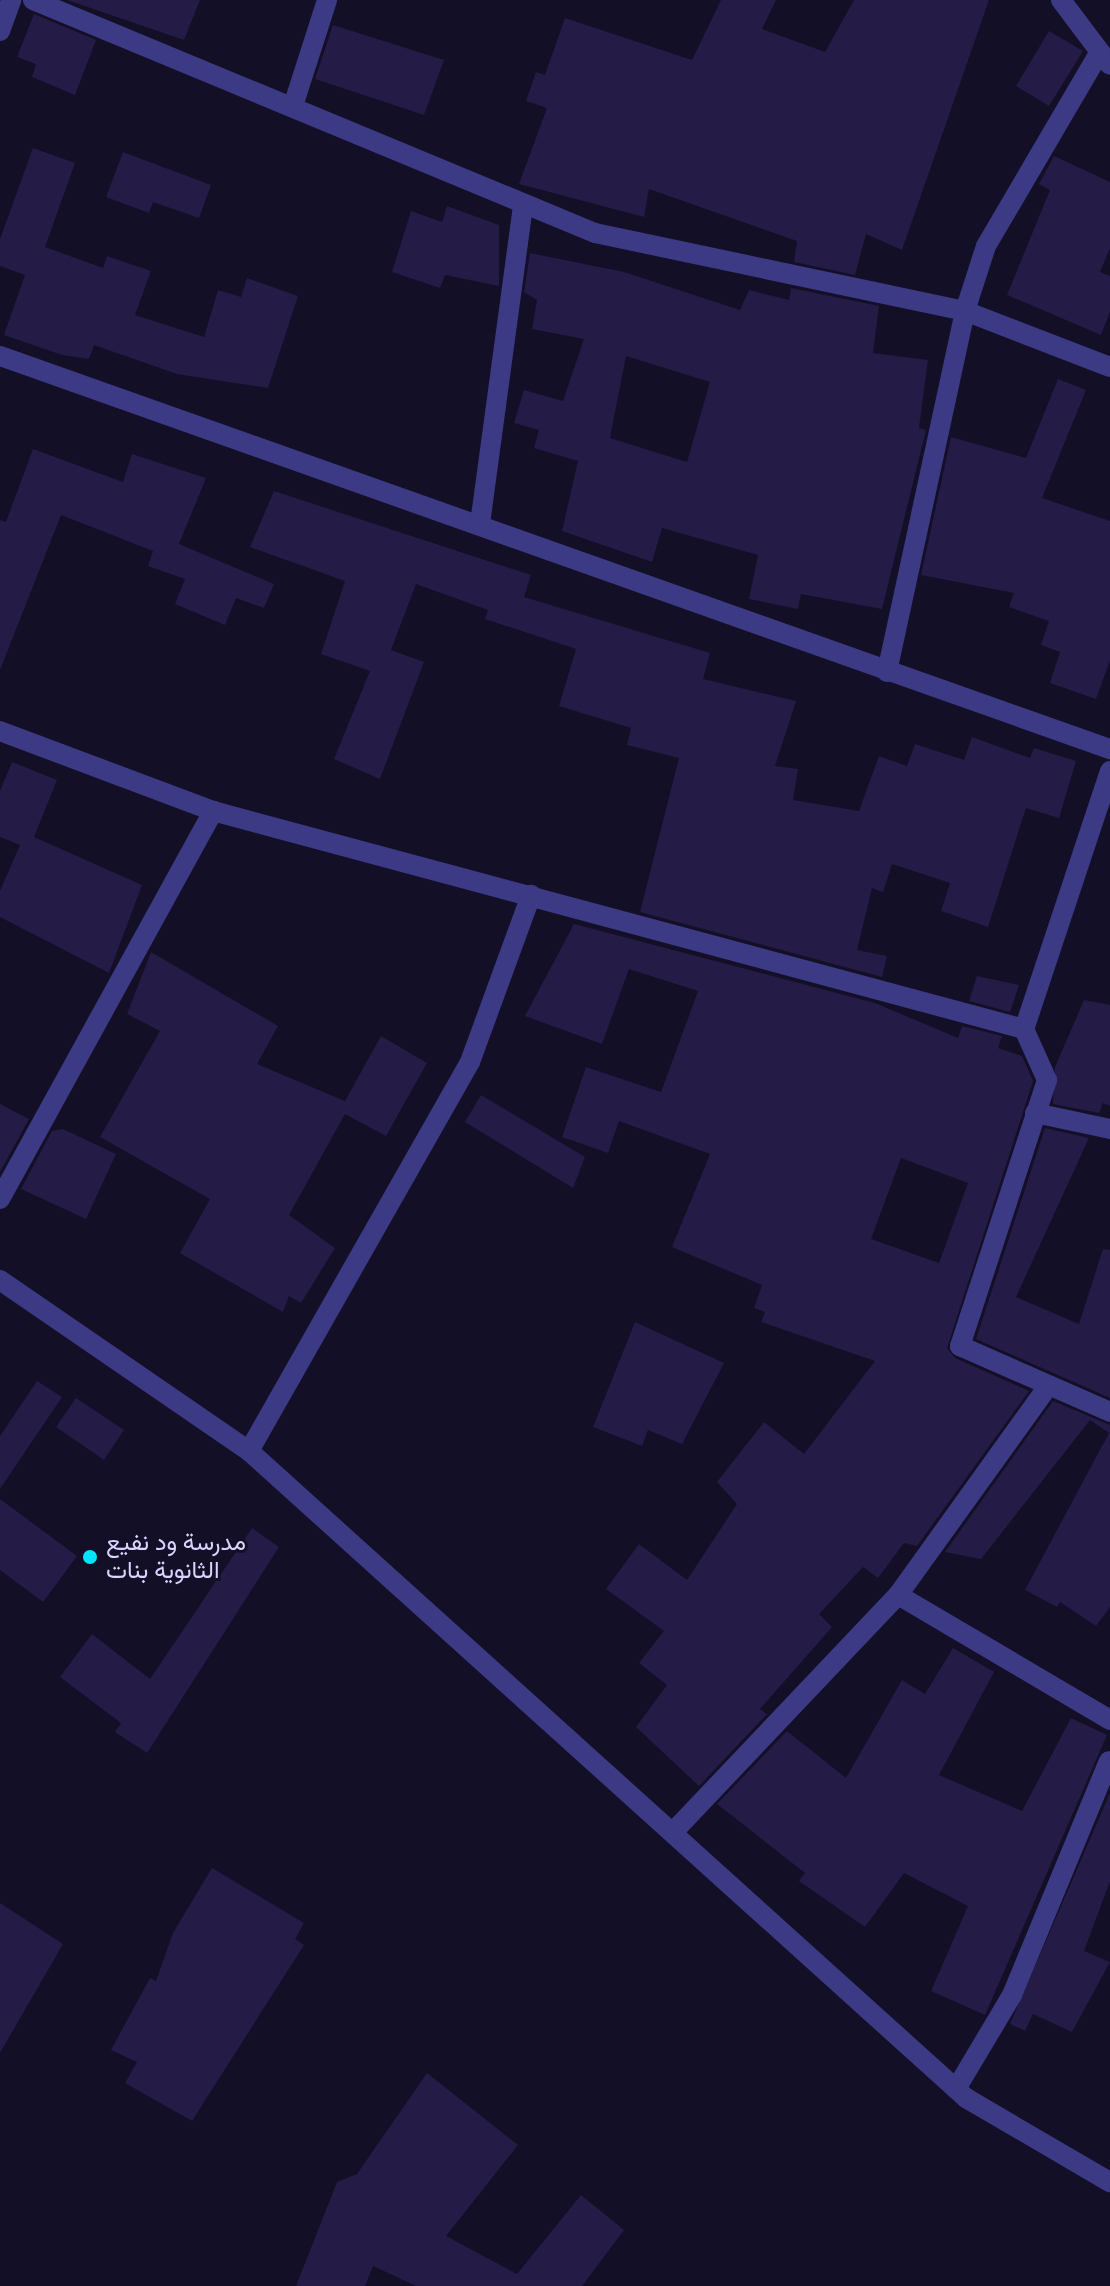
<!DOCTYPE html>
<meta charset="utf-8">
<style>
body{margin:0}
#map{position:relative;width:1110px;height:2286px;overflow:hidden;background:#130f26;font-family:Karla,Vazirmatn,sans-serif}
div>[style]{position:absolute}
.building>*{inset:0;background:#241b47}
.minor>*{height:20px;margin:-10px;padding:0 10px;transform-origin:10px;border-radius:10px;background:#3d3a85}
.dots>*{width:22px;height:22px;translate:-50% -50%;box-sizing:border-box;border:4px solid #130f26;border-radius:50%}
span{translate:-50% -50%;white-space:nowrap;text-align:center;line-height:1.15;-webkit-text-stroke:6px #130f26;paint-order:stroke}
.poi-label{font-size:24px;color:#d9d4ff}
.left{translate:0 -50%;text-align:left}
</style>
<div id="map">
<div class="building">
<div style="clip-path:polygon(67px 0,200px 0,184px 40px)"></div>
<div style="clip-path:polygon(721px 0,776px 0,762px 29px,825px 52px,854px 0,989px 0,902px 250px,866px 234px,855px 275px,794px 262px,797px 241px,649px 189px,644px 217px,519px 184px,547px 108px,526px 101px,536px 72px,545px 75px,565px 18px,692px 60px)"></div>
<div style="clip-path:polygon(34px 14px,96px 40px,75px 95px,32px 77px,36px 64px,17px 57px)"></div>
<div style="clip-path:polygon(333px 25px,444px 60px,424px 115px,315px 79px)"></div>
<div style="clip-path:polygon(1049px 31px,1083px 51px,1049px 106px,1016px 86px)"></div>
<div style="clip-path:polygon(33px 148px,75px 163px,45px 247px,103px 268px,107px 256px,151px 271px,135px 315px,204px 337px,218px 290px,241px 297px,247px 278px,298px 296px,268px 388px,177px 374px,94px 345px,89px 359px,62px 355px,4px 335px,25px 275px,0 266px,0 239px)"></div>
<div style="clip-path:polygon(123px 152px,211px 185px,199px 218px,153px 202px,149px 213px,106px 197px)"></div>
<div style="clip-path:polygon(1054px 156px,1110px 182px,1110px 248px,1100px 272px,1110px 276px,1110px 312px,1101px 335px,1007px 295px,1050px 190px,1039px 184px)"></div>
<div style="clip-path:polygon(447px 206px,499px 225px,499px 286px,445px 275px,440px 288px,392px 272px,411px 211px,442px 222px)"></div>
<div style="clip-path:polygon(evenodd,530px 253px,624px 272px,740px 310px,749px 290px,789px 300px,791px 288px,879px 306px,873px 353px,928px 360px,919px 428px,926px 430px,882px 609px,801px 594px,798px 609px,749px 599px,758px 555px,662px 528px,652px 562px,562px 531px,578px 461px,534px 448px,539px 430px,514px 423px,524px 390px,563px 401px,584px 339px,532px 329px,537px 300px,524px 292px,530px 253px,626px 356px,710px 382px,687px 462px,610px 438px,626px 356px)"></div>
<div style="clip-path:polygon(1058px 379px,1086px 390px,1042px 498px,1110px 521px,1110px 660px,1096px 699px,1050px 683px,1060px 652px,1041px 645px,1049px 621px,1009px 607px,1014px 593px,921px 575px,951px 437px,1026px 458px)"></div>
<div style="clip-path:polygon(33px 449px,123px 482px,132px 454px,206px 478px,179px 544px,274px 584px,264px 608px,236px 598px,225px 625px,175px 604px,185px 579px,148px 566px,153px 551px,61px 515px,0 670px,0 520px,6px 522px)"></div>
<div style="clip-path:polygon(274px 491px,531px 575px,524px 597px,710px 653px,703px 679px,796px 701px,775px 766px,798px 769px,793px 800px,859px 811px,879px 756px,907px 766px,915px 744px,964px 760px,972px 737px,1030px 758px,1034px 748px,1076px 761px,1059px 818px,1026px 808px,988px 927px,941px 911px,950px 883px,892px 864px,883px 892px,872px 888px,857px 950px,887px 956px,882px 977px,640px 912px,679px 758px,627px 745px,631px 728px,559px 706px,576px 649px,485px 619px,488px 610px,416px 584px,391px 650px,424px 662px,380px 779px,334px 759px,370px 671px,321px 654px,345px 581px,250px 547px)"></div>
<div style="clip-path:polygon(12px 762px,57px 780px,34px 837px,142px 885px,109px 973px,0 917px,0 891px,20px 845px,0 837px,0 791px)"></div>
<div style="clip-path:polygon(evenodd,574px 924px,875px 1003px,958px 1038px,962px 1026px,1002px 1036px,998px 1048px,1022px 1056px,1033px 1081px,947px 1348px,955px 1358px,1029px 1391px,917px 1546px,904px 1543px,878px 1578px,863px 1567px,819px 1614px,832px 1627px,760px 1709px,767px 1714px,699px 1786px,636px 1727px,667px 1685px,639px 1663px,664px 1631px,606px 1589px,639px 1544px,687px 1580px,737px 1504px,717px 1482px,764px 1422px,804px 1454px,875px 1361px,761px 1322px,765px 1312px,754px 1308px,762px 1285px,672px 1247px,710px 1154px,619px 1121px,608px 1153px,562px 1137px,586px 1067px,661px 1092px,698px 991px,629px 969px,602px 1044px,525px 1016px,574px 924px,901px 1158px,968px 1183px,939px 1263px,871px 1239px,901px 1158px)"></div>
<div style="clip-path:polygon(151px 952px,278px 1026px,257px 1064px,345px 1101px,381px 1036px,427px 1063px,386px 1136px,345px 1114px,289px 1215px,335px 1248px,301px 1303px,289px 1296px,283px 1312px,180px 1253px,210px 1199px,100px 1137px,160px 1031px,127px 1014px)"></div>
<div style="clip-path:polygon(977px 976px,1019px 985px,1010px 1012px,969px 1001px)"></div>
<div style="clip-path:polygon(1084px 1000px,1110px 1005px,1110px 1106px,1103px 1103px,1099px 1113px,1053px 1104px,1055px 1067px)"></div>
<div style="clip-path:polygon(481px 1095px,585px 1157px,573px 1188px,465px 1122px)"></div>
<div style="clip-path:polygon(0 1104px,29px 1119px,0 1172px)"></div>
<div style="clip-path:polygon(1045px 1128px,1089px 1138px,1016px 1297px,1079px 1324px,1103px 1249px,1110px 1250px,1110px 1398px,976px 1339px)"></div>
<div style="clip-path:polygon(63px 1129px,116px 1154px,86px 1219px,21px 1189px,52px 1131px)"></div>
<div style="clip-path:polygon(635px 1322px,724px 1363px,682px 1444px,648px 1430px,642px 1446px,593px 1427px)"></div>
<div style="clip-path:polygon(37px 1381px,62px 1397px,0 1489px,0 1436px)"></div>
<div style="clip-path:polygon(76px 1398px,124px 1430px,104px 1460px,56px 1427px)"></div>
<div style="clip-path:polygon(1053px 1401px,1110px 1425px,1110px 1607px,1096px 1626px,1060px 1602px,1057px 1607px,1025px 1590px,1109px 1433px,1090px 1420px,981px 1559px,945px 1552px)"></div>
<div style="clip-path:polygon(0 1499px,77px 1556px,43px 1602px,0 1570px)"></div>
<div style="clip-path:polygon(252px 1528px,279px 1547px,147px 1753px,115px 1732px,121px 1723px,60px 1677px,92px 1634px,150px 1679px)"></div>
<div style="clip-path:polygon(953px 1648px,994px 1672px,939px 1775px,1022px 1811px,1071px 1718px,1107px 1735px,985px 2015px,931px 1991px,968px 1906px,904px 1873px,865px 1927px,799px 1881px,805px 1873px,717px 1804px,787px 1731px,846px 1778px,902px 1680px,925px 1694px)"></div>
<div style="clip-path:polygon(1110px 1793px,1110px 1881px,1084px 1951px,1110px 1962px,1072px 2032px,1033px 2014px,1025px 2031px,1010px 2024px)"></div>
<div style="clip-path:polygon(212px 1868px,304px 1923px,295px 1939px,304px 1945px,192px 2121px,125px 2083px,137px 2062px,111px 2050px,150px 1978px,156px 1981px,173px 1933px)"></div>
<div style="clip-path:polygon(0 1903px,63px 1944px,0 2053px)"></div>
<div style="clip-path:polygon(427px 2073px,518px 2145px,446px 2236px,517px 2274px,581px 2195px,624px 2230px,582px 2286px,416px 2286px,373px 2266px,365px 2286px,296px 2286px,337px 2182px,357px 2174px)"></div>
</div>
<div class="minor">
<div style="left:33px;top:0;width:608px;rotate:22.52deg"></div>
<div style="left:595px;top:233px;width:378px;rotate:11.9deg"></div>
<div style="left:965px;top:311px;width:155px;rotate:21.1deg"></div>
<div style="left:1061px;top:0;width:81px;rotate:53deg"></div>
<div style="left:0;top:31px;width:33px;rotate:-70deg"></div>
<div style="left:294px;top:103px;width:108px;rotate:-72.2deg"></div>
<div style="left:0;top:356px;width:1178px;rotate:19.5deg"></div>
<div style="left:480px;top:524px;width:321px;rotate:-82.3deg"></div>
<div style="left:887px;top:672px;width:369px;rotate:-77.8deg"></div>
<div style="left:965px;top:311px;width:68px;rotate:-72.1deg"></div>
<div style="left:986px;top:246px;width:225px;rotate:-59.6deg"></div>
<div style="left:0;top:731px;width:228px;rotate:20.6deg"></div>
<div style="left:213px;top:811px;width:840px;rotate:15.05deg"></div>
<div style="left:1110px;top:771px;width:272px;rotate:108.4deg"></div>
<div style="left:1024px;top:1029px;width:56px;rotate:65.7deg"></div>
<div style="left:1047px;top:1080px;width:280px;rotate:108.1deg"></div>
<div style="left:960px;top:1346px;width:164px;rotate:23.7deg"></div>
<div style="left:1035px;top:1113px;width:77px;rotate:12deg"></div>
<div style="left:0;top:1199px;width:443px;rotate:-61.2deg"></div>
<div style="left:0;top:1280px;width:302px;rotate:34.5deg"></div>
<div style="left:249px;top:1451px;width:966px;rotate:42.06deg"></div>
<div style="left:966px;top:2098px;width:167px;rotate:30.3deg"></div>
<div style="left:249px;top:1451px;width:447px;rotate:-60.4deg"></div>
<div style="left:470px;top:1062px;width:178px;rotate:-69.9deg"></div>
<div style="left:898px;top:1595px;width:246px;rotate:30.5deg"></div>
<div style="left:675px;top:1830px;width:324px;rotate:-46.5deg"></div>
<div style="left:898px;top:1595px;width:255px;rotate:-54.3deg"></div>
<div style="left:956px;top:2089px;width:109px;rotate:-59.2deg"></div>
<div style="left:1012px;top:1995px;width:253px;rotate:-67.5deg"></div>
</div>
<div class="dots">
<div style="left:90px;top:1557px;background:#00e5ff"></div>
</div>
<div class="poi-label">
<span class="left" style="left:106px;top:1557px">مدرسة ود نفيع<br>الثانوية بنات</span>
</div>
</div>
